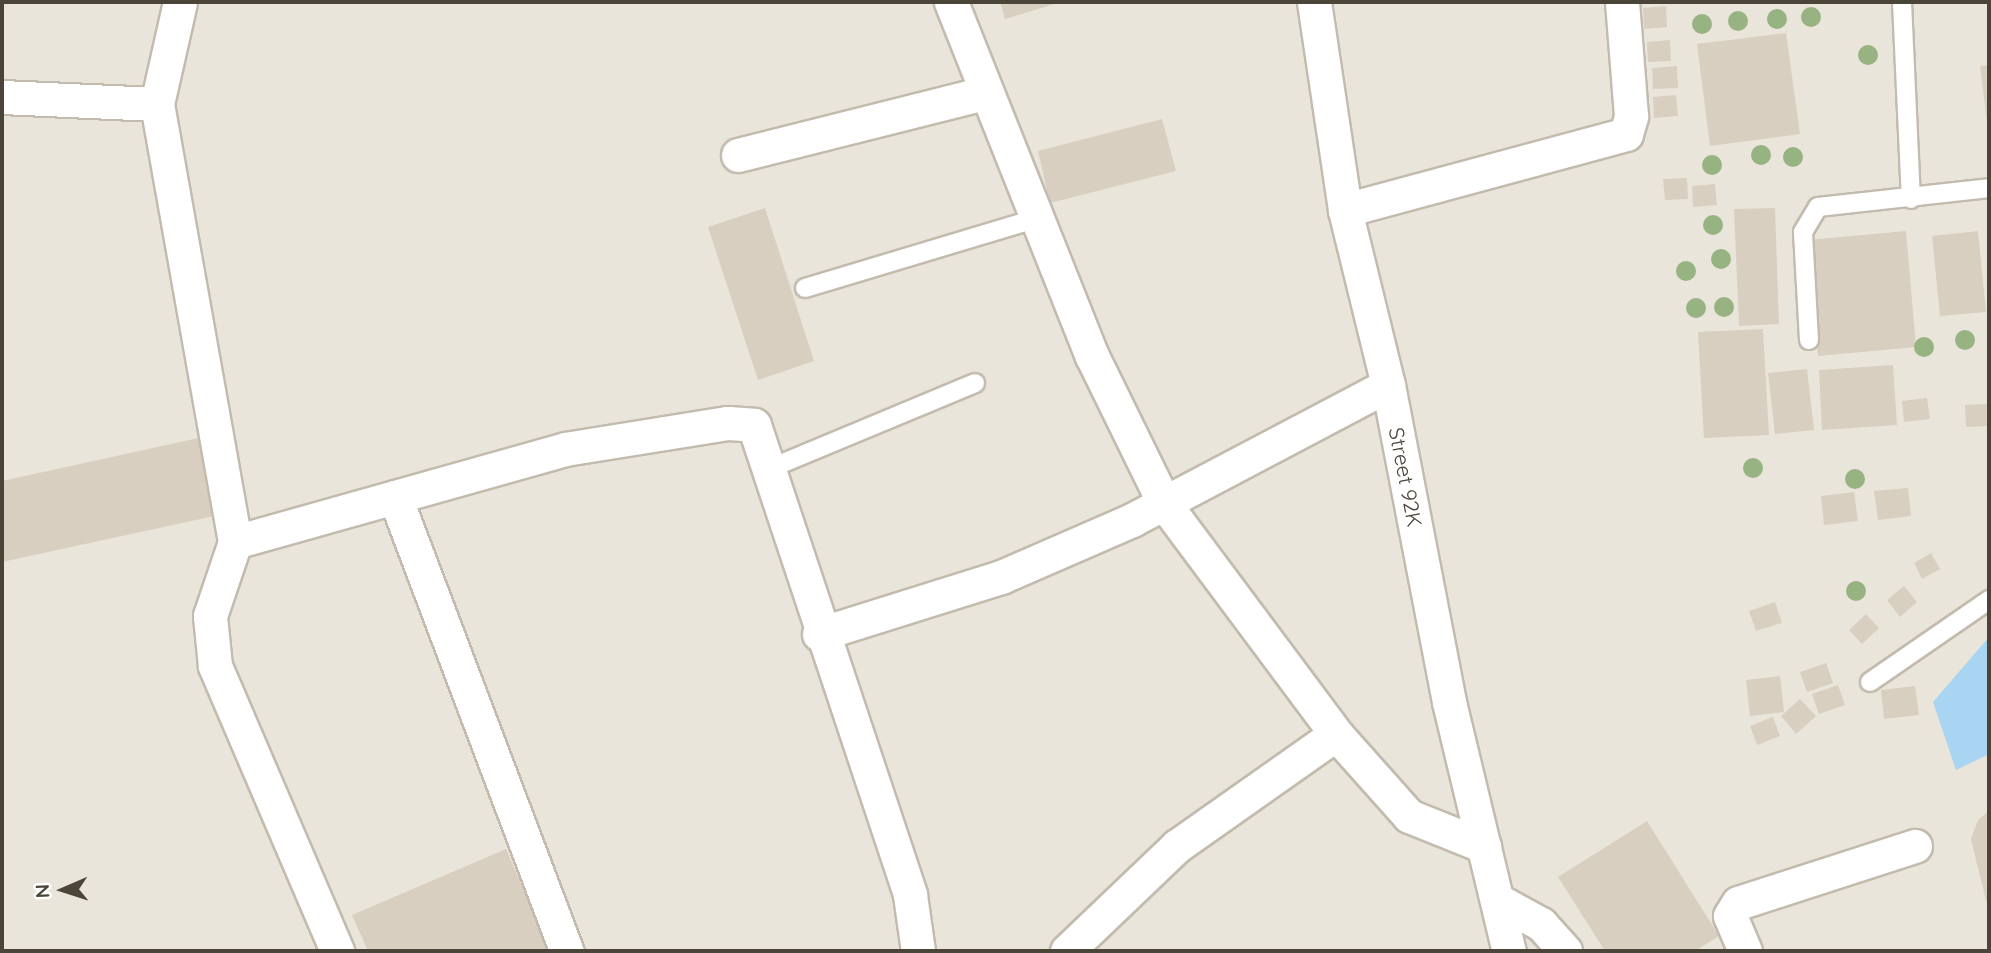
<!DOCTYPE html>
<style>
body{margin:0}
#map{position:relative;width:1991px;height:953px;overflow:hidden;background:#f6f3ec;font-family:Quicksand,sans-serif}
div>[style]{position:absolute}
.residential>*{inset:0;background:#eae5da}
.water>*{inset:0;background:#a9d4f2}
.building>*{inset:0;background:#d8cfc1}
.roads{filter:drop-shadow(2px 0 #c2bbae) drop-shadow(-2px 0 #c2bbae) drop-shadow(0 2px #c2bbae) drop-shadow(0 -2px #c2bbae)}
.service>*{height:18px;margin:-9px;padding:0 9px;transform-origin:9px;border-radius:9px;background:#fff}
.minor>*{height:33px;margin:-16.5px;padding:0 16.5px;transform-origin:16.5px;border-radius:16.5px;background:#fff}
.trees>*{width:20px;height:20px;margin:-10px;border-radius:50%;background:#97b381}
span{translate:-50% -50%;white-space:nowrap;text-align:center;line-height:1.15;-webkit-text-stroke:6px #fff;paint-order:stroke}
.street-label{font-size:21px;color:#4b4439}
.frame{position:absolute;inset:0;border:4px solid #4b4439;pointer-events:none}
.north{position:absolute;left:28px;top:855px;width:70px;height:70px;-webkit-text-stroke:5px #fff;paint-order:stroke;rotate:267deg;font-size:19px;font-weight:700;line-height:28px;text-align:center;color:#4b4439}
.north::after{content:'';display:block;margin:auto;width:24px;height:32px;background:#4b4439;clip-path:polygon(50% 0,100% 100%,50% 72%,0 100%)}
</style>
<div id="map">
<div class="residential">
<div style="clip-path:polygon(2px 2px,1989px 2px,1989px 951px,2px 951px)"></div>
</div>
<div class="water">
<div style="clip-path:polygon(1989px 637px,1989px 754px,1956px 770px,1933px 702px)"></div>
</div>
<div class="building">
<div style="clip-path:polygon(1000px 2px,1061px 2px,1005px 19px)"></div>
<div style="clip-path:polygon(1666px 6px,1667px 27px,1644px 29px,1643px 8px)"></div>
<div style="clip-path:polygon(1786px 33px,1800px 134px,1710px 146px,1697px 44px)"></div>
<div style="clip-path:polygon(1670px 40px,1671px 61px,1648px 62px,1647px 42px)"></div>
<div style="clip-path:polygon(1989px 65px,1989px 130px,1988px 130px,1980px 66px)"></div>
<div style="clip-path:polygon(1677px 66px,1678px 88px,1653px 89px,1652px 68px)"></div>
<div style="clip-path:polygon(1676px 95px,1678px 116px,1654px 118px,1653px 97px)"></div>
<div style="clip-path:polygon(1162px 119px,1176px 171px,1050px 203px,1038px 151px)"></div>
<div style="clip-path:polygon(1687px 178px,1688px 199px,1665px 200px,1663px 179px)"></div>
<div style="clip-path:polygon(1715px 184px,1717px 205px,1693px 207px,1692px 186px)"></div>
<div style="clip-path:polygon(765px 208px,814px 361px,758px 380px,708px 227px)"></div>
<div style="clip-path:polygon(1775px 208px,1779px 324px,1739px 326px,1734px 209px)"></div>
<div style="clip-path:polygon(1906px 231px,1916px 347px,1818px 356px,1808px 240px)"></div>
<div style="clip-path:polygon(1978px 231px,1986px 312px,1940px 316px,1932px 236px)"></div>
<div style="clip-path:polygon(1763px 329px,1769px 435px,1704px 438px,1698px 332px)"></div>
<div style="clip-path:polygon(1893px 365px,1897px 425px,1822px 430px,1819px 370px)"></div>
<div style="clip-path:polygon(1807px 369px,1814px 430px,1775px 434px,1768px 373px)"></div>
<div style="clip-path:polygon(1927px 398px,1930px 419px,1904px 422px,1902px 401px)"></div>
<div style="clip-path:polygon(1989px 404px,1989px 426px,1966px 427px,1965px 405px)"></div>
<div style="clip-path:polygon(203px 437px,219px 515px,2px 562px,2px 481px)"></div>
<div style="clip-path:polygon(1908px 488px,1911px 516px,1878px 520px,1874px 491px)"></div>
<div style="clip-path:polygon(1854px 492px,1858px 521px,1824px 525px,1821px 496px)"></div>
<div style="clip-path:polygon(1931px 553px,1940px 569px,1922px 579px,1914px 563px)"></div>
<div style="clip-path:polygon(1904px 586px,1917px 602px,1900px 617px,1887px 600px)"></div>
<div style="clip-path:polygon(1775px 602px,1782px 623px,1756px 631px,1749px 611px)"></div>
<div style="clip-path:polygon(1866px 614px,1879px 628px,1862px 644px,1849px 630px)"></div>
<div style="clip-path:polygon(1826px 663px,1833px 683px,1807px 692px,1800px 672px)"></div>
<div style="clip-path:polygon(1780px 676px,1784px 712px,1750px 716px,1746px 680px)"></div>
<div style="clip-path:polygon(1838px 685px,1845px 705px,1819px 714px,1812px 694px)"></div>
<div style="clip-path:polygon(1915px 686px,1919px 715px,1884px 719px,1881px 690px)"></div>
<div style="clip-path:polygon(1800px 699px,1816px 716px,1796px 734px,1781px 716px)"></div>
<div style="clip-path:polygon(1773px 717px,1780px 736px,1757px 745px,1750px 726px)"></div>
<div style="clip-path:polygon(1989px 811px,1989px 909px,1988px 909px,1971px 839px,1978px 820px)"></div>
<div style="clip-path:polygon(1647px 821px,1719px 936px,1695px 951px,1605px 951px,1558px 877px)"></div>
<div style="clip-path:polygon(506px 849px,550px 951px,368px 951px,352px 915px)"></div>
</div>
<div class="roads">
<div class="service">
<div style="left:1902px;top:2px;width:197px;rotate:87.4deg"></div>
<div style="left:805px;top:288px;width:240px;rotate:-16.7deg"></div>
<div style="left:1809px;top:340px;width:108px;rotate:-93.2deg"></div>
<div style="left:1803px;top:232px;width:29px;rotate:-59deg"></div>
<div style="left:1818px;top:207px;width:172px;rotate:-6.3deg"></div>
<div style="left:771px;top:468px;width:221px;rotate:-22.6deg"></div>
<div style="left:1870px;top:682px;width:145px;rotate:-34.6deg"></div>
</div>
<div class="minor">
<div style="left:180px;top:2px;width:105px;rotate:102.7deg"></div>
<div style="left:157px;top:104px;width:445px;rotate:79.9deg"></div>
<div style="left:235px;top:542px;width:78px;rotate:108.7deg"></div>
<div style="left:210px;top:616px;width:50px;rotate:84.3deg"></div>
<div style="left:215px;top:666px;width:310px;rotate:66.8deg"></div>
<div style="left:951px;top:2px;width:381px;rotate:68.3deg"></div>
<div style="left:1092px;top:356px;width:164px;rotate:63.9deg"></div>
<div style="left:1164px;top:503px;width:288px;rotate:53.3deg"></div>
<div style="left:1336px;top:734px;width:110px;rotate:48.3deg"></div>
<div style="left:1409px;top:816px;width:81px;rotate:21.8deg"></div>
<div style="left:1314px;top:2px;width:210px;rotate:81.5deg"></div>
<div style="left:1345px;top:210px;width:180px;rotate:76.2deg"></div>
<div style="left:1388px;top:385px;width:323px;rotate:79.1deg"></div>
<div style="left:1449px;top:702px;width:256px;rotate:76.5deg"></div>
<div style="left:2px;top:97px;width:155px;rotate:2.6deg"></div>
<div style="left:738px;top:155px;width:254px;rotate:-14.1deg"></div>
<div style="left:1345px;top:210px;width:291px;rotate:-15.1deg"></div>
<div style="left:1626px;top:134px;width:19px;rotate:-74deg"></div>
<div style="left:1631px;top:116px;width:114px;rotate:-94.5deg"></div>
<div style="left:395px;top:497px;width:485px;rotate:69.3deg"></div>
<div style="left:235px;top:542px;width:343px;rotate:-15.7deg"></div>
<div style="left:565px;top:449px;width:165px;rotate:-9.1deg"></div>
<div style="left:728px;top:423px;width:26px;rotate:4deg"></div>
<div style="left:754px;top:425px;width:495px;rotate:71.6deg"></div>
<div style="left:910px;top:895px;width:57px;rotate:81.9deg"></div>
<div style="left:819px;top:634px;width:191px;rotate:-17.4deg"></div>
<div style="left:1001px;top:577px;width:143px;rotate:-23.5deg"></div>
<div style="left:1132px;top:520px;width:289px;rotate:-27.8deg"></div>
<div style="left:1497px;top:900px;width:50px;rotate:28.6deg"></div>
<div style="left:1541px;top:924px;width:36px;rotate:48deg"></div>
<div style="left:1067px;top:951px;width:152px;rotate:-43.7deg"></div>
<div style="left:1177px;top:846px;width:194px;rotate:-35.2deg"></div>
<div style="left:1745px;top:951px;width:38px;rotate:-113deg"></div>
<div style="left:1730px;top:916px;width:15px;rotate:-58deg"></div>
<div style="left:1738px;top:903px;width:186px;rotate:-17.9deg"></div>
</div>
</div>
<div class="trees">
<div style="left:1811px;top:17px"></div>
<div style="left:1777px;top:19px"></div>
<div style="left:1738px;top:21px"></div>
<div style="left:1702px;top:24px"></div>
<div style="left:1868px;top:55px"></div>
<div style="left:1761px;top:155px"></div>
<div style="left:1793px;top:157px"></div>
<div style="left:1712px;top:165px"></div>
<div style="left:1713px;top:225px"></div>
<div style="left:1721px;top:259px"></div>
<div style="left:1686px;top:271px"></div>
<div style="left:1724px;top:307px"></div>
<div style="left:1696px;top:308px"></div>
<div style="left:1965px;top:340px"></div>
<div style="left:1924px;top:347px"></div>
<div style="left:1753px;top:468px"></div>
<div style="left:1855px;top:479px"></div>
<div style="left:1856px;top:591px"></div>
</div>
<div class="street-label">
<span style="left:1406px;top:477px;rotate:79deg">Street 92K</span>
</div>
<div class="frame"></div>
<div class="north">N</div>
</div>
